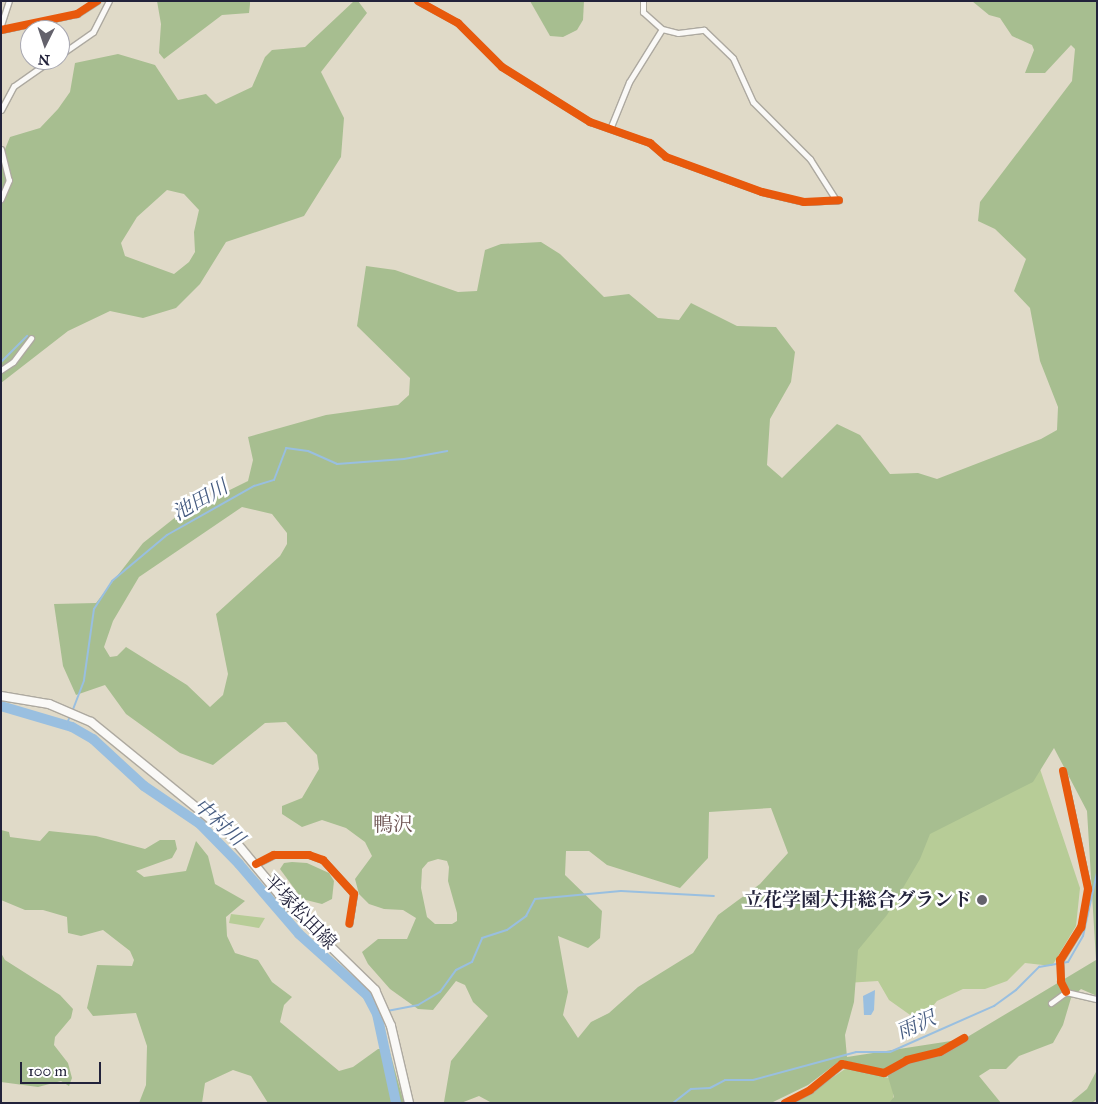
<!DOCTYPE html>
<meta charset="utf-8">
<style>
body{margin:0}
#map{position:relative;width:1098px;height:1104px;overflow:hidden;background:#e0dac8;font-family:"IM FELL Great Primer","Noto Serif JP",serif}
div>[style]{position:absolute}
.green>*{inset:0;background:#b7cc97}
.forest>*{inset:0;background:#a7be90}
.water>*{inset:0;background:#99bfe0}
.stream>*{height:2px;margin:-1px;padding:0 1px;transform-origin:1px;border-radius:1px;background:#99bfe0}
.river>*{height:10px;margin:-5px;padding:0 5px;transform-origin:5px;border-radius:5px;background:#99bfe0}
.roads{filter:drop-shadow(1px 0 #ada9a0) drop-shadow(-1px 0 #ada9a0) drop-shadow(0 1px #ada9a0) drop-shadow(0 -1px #ada9a0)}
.street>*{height:5px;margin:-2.5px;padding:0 2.5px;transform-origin:2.5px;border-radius:2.5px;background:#faf9f7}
.primary>*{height:8px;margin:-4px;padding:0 4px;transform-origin:4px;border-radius:4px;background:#faf9f7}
.cycleway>*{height:8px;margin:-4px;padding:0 4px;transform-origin:4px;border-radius:4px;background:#e8590c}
.dots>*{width:14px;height:14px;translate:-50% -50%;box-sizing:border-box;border:2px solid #fff;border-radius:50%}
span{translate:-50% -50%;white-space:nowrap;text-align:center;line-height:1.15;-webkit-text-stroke:5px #fff;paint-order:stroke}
.poi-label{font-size:19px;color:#22223b;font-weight:700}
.right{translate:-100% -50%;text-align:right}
.street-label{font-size:19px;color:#22223b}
.water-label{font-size:20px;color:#465c81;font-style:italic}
.neighbourhood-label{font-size:20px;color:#6d5352}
.frame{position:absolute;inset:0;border:2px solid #22223b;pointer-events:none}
.north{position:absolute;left:20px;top:20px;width:50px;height:50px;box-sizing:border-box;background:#fff;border:1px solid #a7a7b1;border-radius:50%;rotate:184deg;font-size:14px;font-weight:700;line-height:20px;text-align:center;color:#22223b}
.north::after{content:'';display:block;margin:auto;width:18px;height:22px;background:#64626c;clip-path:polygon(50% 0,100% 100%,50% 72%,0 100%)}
.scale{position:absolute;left:20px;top:1062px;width:81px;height:22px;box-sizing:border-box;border:2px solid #22223b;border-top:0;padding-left:6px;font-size:15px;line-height:18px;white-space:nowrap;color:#22223b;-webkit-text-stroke:4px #fff;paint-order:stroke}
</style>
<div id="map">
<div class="green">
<div style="clip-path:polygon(1040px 769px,1080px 888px,1076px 926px,1052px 966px,1025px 963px,1007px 981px,985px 989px,963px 989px,937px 1001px,920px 1022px,889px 1000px,878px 981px,846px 983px,858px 940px,925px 832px)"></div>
<div style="clip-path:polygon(231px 914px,265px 918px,259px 928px,229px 923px)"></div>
<div style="clip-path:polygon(848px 1067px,892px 1079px,894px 1103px,795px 1103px)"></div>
</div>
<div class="forest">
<div style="clip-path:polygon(157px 1px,250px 1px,250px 4px,249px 13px,222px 15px,164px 59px,159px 53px,161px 24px)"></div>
<div style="clip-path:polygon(evenodd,354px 1px,358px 1px,367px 13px,321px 72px,344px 118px,341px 157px,304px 216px,226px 242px,200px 284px,176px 308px,143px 318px,110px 311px,68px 331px,1px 383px,1px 159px,10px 137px,40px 128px,58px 109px,70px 92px,75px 63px,118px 54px,155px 65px,178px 100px,206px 94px,216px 104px,252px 87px,265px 57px,272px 50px,305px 47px,354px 1px,167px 190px,184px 194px,199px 210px,194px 232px,195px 252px,189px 262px,174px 274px,125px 256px,121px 243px,137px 217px,167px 190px)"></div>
<div style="clip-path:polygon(530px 1px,584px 1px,583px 20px,577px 30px,563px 37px,550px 36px)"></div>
<div style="clip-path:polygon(evenodd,972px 1px,1097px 1px,1097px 996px,1081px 989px,1071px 998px,1063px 1025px,1053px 1043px,1019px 1056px,1006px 1069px,990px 1069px,979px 1076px,1001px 1103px,889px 1103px,894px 1097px,886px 1070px,841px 1060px,808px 1085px,771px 1103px,492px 1103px,479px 1096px,461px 1103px,444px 1102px,451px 1061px,488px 1016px,473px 1002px,465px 985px,456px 981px,433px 1010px,418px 1009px,390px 989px,368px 964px,362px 952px,378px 939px,407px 939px,416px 918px,403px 910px,384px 909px,369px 904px,359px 894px,355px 879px,372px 856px,365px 842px,346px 828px,322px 820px,302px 827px,282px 814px,282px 806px,302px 798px,319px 769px,317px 755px,286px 722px,265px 723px,213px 765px,180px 753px,126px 714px,105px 685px,76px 695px,63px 666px,54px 604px,96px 603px,143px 543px,177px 516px,248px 481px,253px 460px,248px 437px,326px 415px,398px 405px,409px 395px,410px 378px,357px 326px,366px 266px,395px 270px,458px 292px,477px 291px,485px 250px,501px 244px,541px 242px,560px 254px,604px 297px,629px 294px,658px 318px,679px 320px,691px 303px,737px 326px,776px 327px,795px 352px,791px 382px,770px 419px,767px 465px,782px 478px,837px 424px,860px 435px,890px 474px,918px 473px,937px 479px,1041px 439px,1057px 430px,1058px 407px,1040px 361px,1030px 308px,1014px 291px,1026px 259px,995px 229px,978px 221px,980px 202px,1072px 81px,1075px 49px,1071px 45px,1045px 73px,1025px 73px,1034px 50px,1032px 45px,1012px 36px,1000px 18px,989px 15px,972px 1px,242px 507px,272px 514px,287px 533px,287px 544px,280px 556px,216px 614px,228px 674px,223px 695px,210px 707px,187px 685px,126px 647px,117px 656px,110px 657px,104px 647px,113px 621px,139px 577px,242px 507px,972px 1px,1054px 748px,1087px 811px,1096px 960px,964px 1039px,847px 1057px,845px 1035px,854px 1002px,858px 950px,887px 915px,920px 859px,930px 834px,1033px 782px,1054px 748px,972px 1px,771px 808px,788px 853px,760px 884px,718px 915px,693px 953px,638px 987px,609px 1013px,591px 1022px,578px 1038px,563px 1015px,568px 992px,558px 936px,588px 948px,600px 938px,602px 911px,565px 875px,566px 851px,589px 851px,607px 865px,680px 888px,708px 858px,709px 812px,771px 808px,972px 1px,438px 859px,447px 861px,449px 867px,448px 881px,457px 913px,457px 921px,452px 924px,435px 924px,427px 917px,421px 888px,422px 869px,428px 862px,438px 859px)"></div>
<div style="clip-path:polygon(1px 830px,9px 832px,10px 837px,40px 841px,49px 831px,96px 836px,145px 849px,160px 840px,175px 840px,177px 849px,172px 858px,136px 871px,144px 877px,186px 871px,196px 841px,208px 856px,215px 884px,245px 901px,226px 917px,227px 936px,235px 953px,258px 960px,272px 982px,292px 997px,284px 1005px,280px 1022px,339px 1071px,353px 1067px,378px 1049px,389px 1049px,404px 1103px,268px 1103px,251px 1076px,233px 1070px,205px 1083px,202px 1103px,139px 1103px,146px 1085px,147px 1046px,136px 1013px,93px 1016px,87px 1008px,97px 965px,132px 966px,134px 960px,130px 951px,103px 930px,81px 936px,68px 933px,67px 917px,43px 910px,25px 910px,1px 900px)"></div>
<div style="clip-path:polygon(292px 862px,307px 863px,329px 873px,334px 881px,332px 899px,322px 904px,302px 899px,280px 869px,284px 863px)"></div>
<div style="clip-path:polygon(1px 953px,5px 960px,60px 995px,73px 1009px,71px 1018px,55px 1037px,54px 1045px,68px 1063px,72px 1078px,69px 1086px,61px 1081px,38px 1087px,1px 1082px)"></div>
<div style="clip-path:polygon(1097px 1070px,1097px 1099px,1092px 1103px,1070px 1103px,1087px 1089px)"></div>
</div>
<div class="water">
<div style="clip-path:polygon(875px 990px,874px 1010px,871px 1015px,864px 1015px,863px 996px)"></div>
</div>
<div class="stream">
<div style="left:1px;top:362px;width:37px;rotate:-45deg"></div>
<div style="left:72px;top:712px;width:34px;rotate:-69deg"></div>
<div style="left:84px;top:680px;width:72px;rotate:-82deg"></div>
<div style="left:94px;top:609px;width:33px;rotate:-57deg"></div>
<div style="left:112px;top:581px;width:72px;rotate:-39.9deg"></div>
<div style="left:167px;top:535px;width:100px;rotate:-29.4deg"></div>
<div style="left:254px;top:486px;width:21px;rotate:-17deg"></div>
<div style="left:274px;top:480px;width:34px;rotate:-69deg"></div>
<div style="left:286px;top:448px;width:22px;rotate:8deg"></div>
<div style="left:308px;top:451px;width:32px;rotate:24deg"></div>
<div style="left:337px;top:464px;width:67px;rotate:-4.3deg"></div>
<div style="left:404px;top:459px;width:44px;rotate:-10.5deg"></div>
<div style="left:66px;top:726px;width:11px;rotate:-68deg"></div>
<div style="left:387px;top:1011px;width:32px;rotate:-11deg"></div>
<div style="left:418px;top:1005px;width:26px;rotate:-31deg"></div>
<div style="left:440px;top:992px;width:27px;rotate:-54deg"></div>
<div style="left:456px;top:970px;width:18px;rotate:-27deg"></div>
<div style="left:472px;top:962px;width:26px;rotate:-67deg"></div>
<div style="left:482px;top:938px;width:26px;rotate:-18deg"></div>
<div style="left:507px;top:930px;width:24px;rotate:-36deg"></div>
<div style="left:526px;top:916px;width:19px;rotate:-62deg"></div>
<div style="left:535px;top:899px;width:86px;rotate:-5.3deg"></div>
<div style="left:621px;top:891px;width:93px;rotate:3.1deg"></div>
<div style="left:377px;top:1014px;width:5px;rotate:-11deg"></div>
<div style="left:673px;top:1103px;width:23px;rotate:-38deg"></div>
<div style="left:691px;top:1089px;width:19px;rotate:-3deg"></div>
<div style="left:710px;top:1088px;width:17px;rotate:-28deg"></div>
<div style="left:725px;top:1080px;width:28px"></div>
<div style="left:753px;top:1080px;width:107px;rotate:-15.2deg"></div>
<div style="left:856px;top:1052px;width:34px"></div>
<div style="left:890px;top:1052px;width:114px;rotate:-23.9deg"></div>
<div style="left:994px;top:1006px;width:27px;rotate:-36deg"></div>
<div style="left:1016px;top:990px;width:33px;rotate:-45deg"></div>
<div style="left:1039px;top:967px;width:29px;rotate:-10deg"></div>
<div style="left:1068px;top:962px;width:30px;rotate:-60deg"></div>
<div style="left:1083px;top:936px;width:65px;rotate:-77.5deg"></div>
</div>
<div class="river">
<div style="left:1px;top:706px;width:74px;rotate:16.5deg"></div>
<div style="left:72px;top:727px;width:24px;rotate:30deg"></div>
<div style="left:93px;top:739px;width:69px;rotate:42.7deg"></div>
<div style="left:144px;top:786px;width:68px;rotate:34.2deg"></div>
<div style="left:200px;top:824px;width:56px;rotate:45.7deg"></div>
<div style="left:239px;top:864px;width:92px;rotate:49.4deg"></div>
<div style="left:299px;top:934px;width:91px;rotate:41.9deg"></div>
<div style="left:367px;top:995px;width:21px;rotate:62deg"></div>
<div style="left:377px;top:1014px;width:91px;rotate:77.9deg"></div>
</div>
<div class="roads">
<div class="street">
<div style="left:418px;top:1px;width:46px;rotate:28.8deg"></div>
<div style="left:458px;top:23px;width:62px;rotate:45deg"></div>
<div style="left:502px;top:67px;width:104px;rotate:32deg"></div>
<div style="left:590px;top:122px;width:64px;rotate:19.3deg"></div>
<div style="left:650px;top:143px;width:21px;rotate:41deg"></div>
<div style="left:666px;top:157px;width:102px;rotate:20deg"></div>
<div style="left:762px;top:192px;width:43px;rotate:13.4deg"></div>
<div style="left:804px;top:202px;width:35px;rotate:-3deg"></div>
<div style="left:643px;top:1px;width:11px;rotate:90deg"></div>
<div style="left:643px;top:12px;width:25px;rotate:42deg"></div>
<div style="left:662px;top:29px;width:16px;rotate:14deg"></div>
<div style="left:678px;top:33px;width:26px;rotate:-7deg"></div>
<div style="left:704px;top:30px;width:40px;rotate:44deg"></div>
<div style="left:733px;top:58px;width:48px;rotate:65.6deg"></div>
<div style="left:753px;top:102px;width:81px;rotate:45deg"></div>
<div style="left:810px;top:159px;width:49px;rotate:57.6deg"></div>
<div style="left:1px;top:25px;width:25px;rotate:-72deg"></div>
<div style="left:1px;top:30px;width:78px;rotate:-11.9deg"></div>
<div style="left:77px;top:14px;width:24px;rotate:-33deg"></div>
<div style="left:60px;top:55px;width:40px;rotate:-34.9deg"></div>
<div style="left:93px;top:32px;width:35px;rotate:-63deg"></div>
<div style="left:1px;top:110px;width:27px;rotate:-62deg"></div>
<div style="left:14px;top:86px;width:45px;rotate:-35.1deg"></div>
<div style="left:610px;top:129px;width:51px;rotate:-68deg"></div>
<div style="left:629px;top:82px;width:62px;rotate:-58.1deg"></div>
<div style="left:1px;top:149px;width:32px;rotate:76deg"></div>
<div style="left:9px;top:180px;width:21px;rotate:113deg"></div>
<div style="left:1px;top:370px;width:14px;rotate:-34deg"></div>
<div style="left:13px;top:362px;width:30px;rotate:-53deg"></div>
<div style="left:1063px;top:771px;width:121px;rotate:78deg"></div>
<div style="left:1088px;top:889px;width:39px;rotate:100deg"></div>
<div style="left:1081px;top:927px;width:39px;rotate:122deg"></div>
<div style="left:1060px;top:960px;width:22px;rotate:87deg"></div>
<div style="left:1061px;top:982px;width:11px;rotate:63deg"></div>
<div style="left:256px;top:864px;width:20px;rotate:-27deg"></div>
<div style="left:274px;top:855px;width:35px"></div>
<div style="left:309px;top:855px;width:15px;rotate:20deg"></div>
<div style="left:323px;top:860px;width:46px;rotate:47.6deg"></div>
<div style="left:354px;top:894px;width:30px;rotate:99deg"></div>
<div style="left:1051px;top:1003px;width:19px;rotate:-36deg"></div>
<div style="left:1066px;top:992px;width:32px;rotate:13deg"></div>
<div style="left:785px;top:1103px;width:28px;rotate:-27deg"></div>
<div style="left:810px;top:1090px;width:41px;rotate:-39.1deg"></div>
<div style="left:842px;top:1064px;width:43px;rotate:12.1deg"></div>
<div style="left:884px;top:1073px;width:26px;rotate:-29deg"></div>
<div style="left:907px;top:1060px;width:34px;rotate:-14deg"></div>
<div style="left:940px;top:1052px;width:28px;rotate:-30deg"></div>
</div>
<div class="primary">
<div style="left:1px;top:696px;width:49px;rotate:9.5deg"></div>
<div style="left:49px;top:704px;width:46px;rotate:23.2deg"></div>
<div style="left:91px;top:722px;width:179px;rotate:39.1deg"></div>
<div style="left:230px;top:835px;width:91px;rotate:50.4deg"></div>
<div style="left:288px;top:905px;width:122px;rotate:44.3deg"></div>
<div style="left:375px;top:990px;width:39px;rotate:66deg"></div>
<div style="left:391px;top:1026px;width:79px;rotate:76.8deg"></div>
</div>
</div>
<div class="cycleway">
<div style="left:418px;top:1px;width:46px;rotate:28.8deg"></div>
<div style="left:458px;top:23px;width:62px;rotate:45deg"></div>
<div style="left:502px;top:67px;width:104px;rotate:32deg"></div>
<div style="left:590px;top:122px;width:64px;rotate:19.3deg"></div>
<div style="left:650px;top:143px;width:21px;rotate:41deg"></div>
<div style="left:666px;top:157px;width:102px;rotate:20deg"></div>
<div style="left:762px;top:192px;width:43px;rotate:13.4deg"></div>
<div style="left:804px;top:202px;width:35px;rotate:-3deg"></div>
<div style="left:1px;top:30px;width:78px;rotate:-11.9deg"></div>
<div style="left:77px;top:14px;width:24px;rotate:-33deg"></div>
<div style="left:1063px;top:771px;width:121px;rotate:78deg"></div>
<div style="left:1088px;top:889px;width:39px;rotate:100deg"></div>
<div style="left:1081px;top:927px;width:39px;rotate:122deg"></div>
<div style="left:1060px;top:960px;width:22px;rotate:87deg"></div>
<div style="left:1061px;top:982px;width:11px;rotate:63deg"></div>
<div style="left:256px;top:864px;width:20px;rotate:-27deg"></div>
<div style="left:274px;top:855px;width:35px"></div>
<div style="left:309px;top:855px;width:15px;rotate:20deg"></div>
<div style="left:323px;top:860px;width:46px;rotate:47.6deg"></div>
<div style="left:354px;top:894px;width:30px;rotate:99deg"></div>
<div style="left:785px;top:1103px;width:28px;rotate:-27deg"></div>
<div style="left:810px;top:1090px;width:41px;rotate:-39.1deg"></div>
<div style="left:842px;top:1064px;width:43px;rotate:12.1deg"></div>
<div style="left:884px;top:1073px;width:26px;rotate:-29deg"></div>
<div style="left:907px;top:1060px;width:34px;rotate:-14deg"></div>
<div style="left:940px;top:1052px;width:28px;rotate:-30deg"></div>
</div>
<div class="dots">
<div style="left:982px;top:900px;background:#64626c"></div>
</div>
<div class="poi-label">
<span class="right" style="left:972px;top:900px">立花学園大井総合グランド</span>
</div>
<div class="street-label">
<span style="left:300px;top:912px;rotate:46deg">平塚松田線</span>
</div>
<div class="water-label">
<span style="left:200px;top:500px;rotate:-30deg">池田川</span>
<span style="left:219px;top:822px;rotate:42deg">中村川</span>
<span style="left:916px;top:1025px;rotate:-24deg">雨沢</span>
</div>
<div class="neighbourhood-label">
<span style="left:393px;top:824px">鴨沢</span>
</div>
<div class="frame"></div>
<div class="north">N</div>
<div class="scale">100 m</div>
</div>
